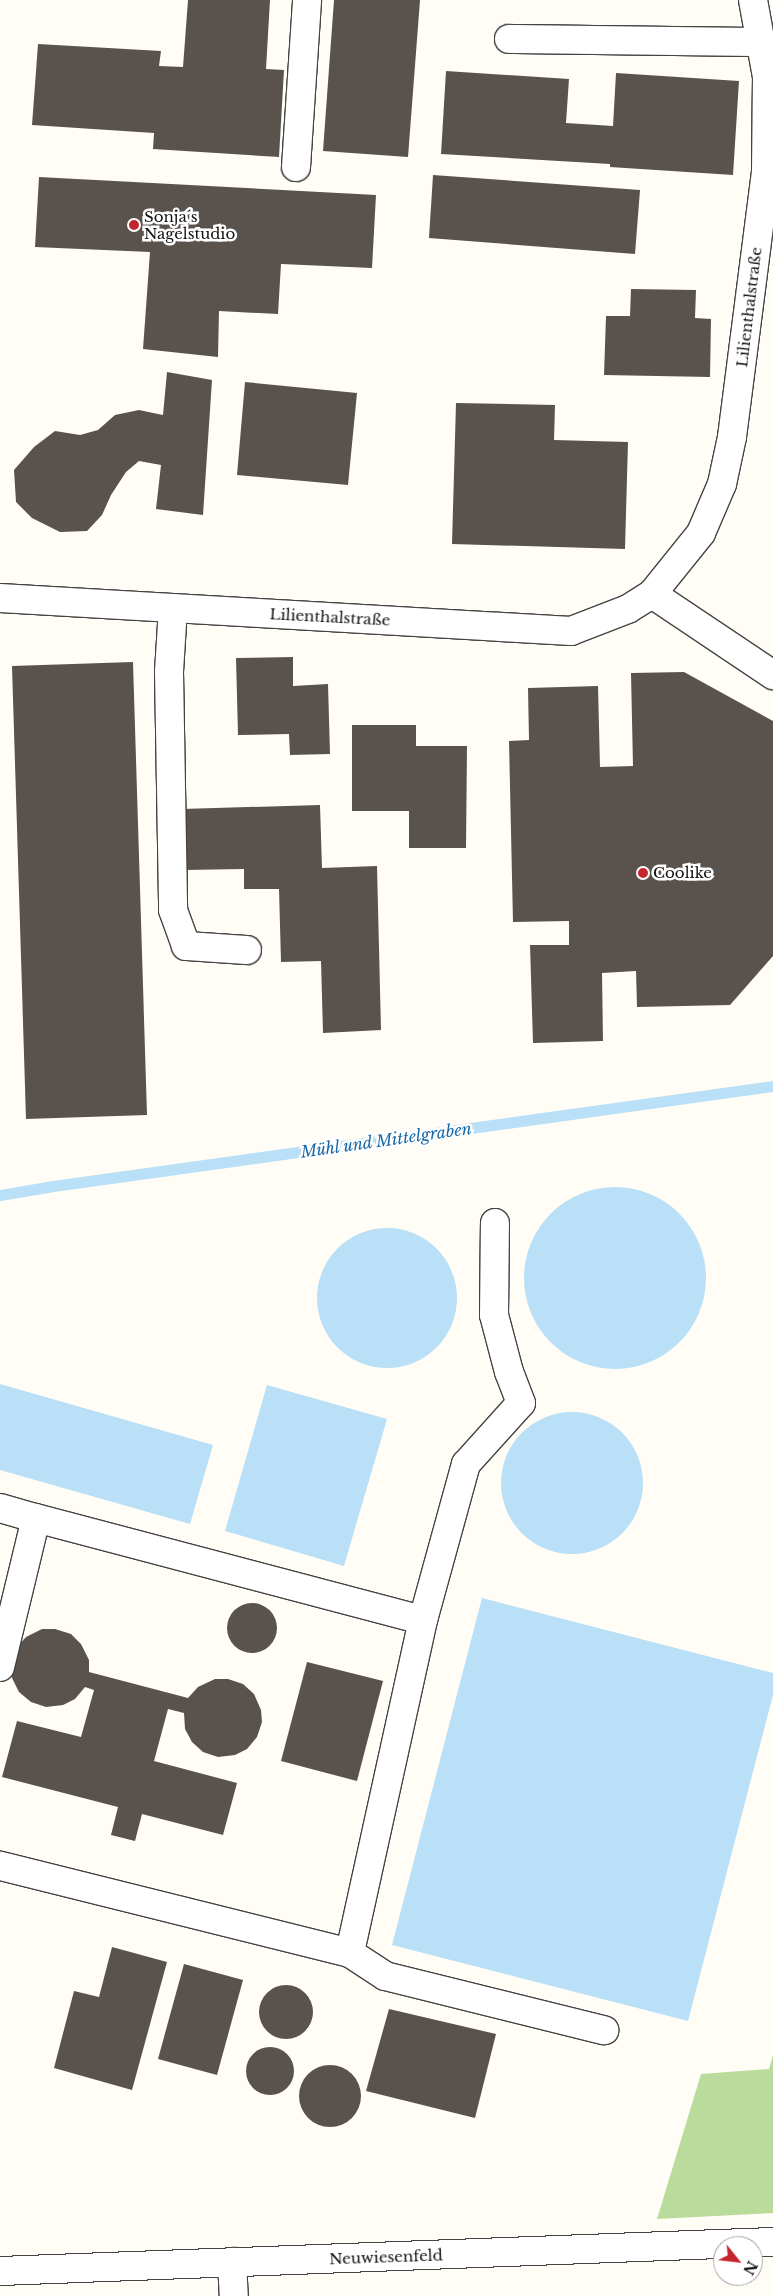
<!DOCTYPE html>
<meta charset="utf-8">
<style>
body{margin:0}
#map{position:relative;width:773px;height:2296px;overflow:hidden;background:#fffdf5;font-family:"Libre Baskerville",serif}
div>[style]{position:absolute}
.forest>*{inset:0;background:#b9dc9c}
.water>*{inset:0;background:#b9e0f7}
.round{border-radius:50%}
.stream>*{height:11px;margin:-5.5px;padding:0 5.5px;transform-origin:5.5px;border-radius:5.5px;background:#b9e0f7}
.building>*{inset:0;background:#5a524d}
.roads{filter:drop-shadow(1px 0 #444) drop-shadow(-1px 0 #444) drop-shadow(0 1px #444) drop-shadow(0 -1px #444)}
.minor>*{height:28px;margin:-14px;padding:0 14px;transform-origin:14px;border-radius:14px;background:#fff}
.dots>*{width:14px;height:14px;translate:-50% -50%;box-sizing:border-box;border:2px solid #fff;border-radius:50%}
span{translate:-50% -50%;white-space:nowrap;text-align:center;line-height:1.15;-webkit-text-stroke:5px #fff;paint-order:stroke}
.poi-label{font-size:15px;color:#111}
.left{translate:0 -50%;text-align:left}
.street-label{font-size:15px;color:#111}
.water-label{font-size:16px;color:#1768a6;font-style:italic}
.north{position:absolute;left:713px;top:2236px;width:50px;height:50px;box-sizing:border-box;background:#fff;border:1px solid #a0a0a0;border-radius:50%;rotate:119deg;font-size:14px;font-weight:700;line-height:20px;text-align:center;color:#111}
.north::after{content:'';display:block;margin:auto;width:18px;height:22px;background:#c4262e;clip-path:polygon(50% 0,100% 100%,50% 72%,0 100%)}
</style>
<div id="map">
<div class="forest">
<div style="clip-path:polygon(773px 2055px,773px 2213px,657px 2219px,701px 2074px,769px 2069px)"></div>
</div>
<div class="water">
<div class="round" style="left:524px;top:1187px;width:182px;height:182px"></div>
<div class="round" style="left:317px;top:1228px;width:140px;height:140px"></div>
<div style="clip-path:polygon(0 1384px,213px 1445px,190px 1524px,0 1470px)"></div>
<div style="clip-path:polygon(267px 1385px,387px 1419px,344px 1566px,225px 1531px)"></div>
<div class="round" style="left:501px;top:1412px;width:142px;height:142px"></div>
<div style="clip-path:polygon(482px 1598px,773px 1673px,773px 1695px,688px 2021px,392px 1945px)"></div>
</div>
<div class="stream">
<div style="left:0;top:1195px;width:54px;rotate:-9.6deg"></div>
<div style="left:53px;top:1186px;width:727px;rotate:-7.91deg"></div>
</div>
<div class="building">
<div style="clip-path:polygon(188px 0,270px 0,266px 69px,284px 70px,279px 157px,153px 149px,154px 133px,32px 125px,38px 44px,161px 51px,159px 66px,183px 67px)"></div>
<div style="clip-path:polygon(334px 0,420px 0,408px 157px,323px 151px)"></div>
<div style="clip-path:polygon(446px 71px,569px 79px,566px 123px,613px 126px,616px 73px,739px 81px,733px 175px,610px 167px,610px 164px,441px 154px)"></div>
<div style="clip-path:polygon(433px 175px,640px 190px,635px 254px,429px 238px)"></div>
<div style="clip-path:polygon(39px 177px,376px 195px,372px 268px,281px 264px,278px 314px,219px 311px,218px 357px,143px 349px,150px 252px,35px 247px)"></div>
<div style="clip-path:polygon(631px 289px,696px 290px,695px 318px,711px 319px,710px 377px,604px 375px,606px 316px,630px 316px)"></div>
<div style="clip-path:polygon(167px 372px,212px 380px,203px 515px,156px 509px,161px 465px,139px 461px,126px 472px,111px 495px,102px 515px,87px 531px,60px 532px,32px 518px,16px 502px,14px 470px,34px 447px,55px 431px,80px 435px,98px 430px,115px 415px,139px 410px,163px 415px)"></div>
<div style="clip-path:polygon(245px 382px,357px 393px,348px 485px,237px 475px)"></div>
<div style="clip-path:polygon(456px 403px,555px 405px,554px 440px,628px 442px,625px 549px,452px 544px)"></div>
<div style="clip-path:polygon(293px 657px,293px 686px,328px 684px,330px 754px,290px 755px,289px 734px,238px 735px,236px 658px)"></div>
<div style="clip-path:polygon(133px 662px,147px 1115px,26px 1119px,12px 666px)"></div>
<div style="clip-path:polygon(684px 672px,773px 721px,773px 956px,730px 1005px,637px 1007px,636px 971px,602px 973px,603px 1041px,533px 1043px,530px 945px,569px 945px,569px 921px,513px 922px,509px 741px,529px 740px,528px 688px,598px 686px,600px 767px,633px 766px,631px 673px)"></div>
<div style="clip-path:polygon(352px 725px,416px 725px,416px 746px,467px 746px,466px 848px,409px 848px,409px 811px,352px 811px)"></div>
<div style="clip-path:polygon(320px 805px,322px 868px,377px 866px,381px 1030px,323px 1033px,321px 961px,281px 962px,279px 889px,244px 889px,244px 869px,184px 870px,182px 809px)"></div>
<div class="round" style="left:227px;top:1603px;width:50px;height:50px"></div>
<div style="clip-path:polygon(42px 1629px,55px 1629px,71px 1634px,81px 1644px,89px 1660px,89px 1672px,188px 1698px,198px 1687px,215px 1679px,228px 1679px,243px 1684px,254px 1694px,261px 1710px,262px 1722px,257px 1737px,247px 1749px,235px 1755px,218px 1757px,203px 1752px,192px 1742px,185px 1729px,184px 1713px,168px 1709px,154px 1761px,237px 1783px,223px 1835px,142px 1814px,135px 1841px,111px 1835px,118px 1807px,2px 1777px,17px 1721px,81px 1737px,94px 1690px,85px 1687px,75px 1699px,63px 1705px,46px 1707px,31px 1702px,19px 1692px,12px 1678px,11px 1663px,16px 1648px,26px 1637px)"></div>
<div style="clip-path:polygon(307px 1662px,383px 1681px,357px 1781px,281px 1761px)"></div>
<div style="clip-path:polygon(112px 1947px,167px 1962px,132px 2090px,54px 2068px,74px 1991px,99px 1997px)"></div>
<div style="clip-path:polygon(184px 1964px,243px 1980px,217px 2075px,158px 2059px)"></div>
<div class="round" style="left:259px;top:1985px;width:54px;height:54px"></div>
<div style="clip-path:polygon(389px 2009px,496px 2034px,475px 2118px,366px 2091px)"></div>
<div class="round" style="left:246px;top:2047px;width:48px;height:48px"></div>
<div class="round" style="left:299px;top:2065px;width:62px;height:62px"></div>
</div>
<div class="roads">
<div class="minor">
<div style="left:509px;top:39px;width:251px;rotate:0.7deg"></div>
<div style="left:296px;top:167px;width:167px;rotate:-86.2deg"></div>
<div style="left:652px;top:594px;width:146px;rotate:33.8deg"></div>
<div style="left:0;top:598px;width:572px;rotate:3.31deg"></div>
<div style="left:571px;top:631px;width:61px;rotate:-21.1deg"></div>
<div style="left:628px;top:609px;width:28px;rotate:-32deg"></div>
<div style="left:652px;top:594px;width:78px;rotate:-51.2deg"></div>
<div style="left:701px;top:533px;width:53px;rotate:-66.8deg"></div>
<div style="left:722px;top:484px;width:48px;rotate:-78deg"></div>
<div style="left:732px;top:437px;width:267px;rotate:-82.7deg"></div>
<div style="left:766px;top:172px;width:95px;rotate:-89.4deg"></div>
<div style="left:767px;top:77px;width:78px;rotate:-100.3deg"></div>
<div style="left:173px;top:608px;width:64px;rotate:93.6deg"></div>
<div style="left:169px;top:672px;width:238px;rotate:89deg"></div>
<div style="left:173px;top:910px;width:38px;rotate:70deg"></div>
<div style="left:186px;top:946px;width:61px;rotate:3.8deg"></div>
<div style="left:0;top:1508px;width:37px;rotate:16deg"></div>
<div style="left:423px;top:1620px;width:162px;rotate:-74.6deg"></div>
<div style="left:466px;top:1464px;width:82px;rotate:-48deg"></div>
<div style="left:521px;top:1403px;width:33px;rotate:-111deg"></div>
<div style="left:509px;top:1372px;width:59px;rotate:-104.7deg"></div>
<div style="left:494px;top:1315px;width:92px;rotate:-89.4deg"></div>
<div style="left:0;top:1667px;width:153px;rotate:-76.4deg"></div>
<div style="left:36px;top:1518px;width:400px;rotate:14.8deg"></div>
<div style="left:423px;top:1620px;width:341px;rotate:102.4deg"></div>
<div style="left:350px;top:1953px;width:361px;rotate:-166deg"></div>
<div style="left:350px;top:1953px;width:42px;rotate:33.3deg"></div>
<div style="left:385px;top:1976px;width:226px;rotate:13.9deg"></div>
<div style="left:232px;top:2262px;width:34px;rotate:87deg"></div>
<div style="left:0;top:2271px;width:774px;rotate:-2.15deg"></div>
</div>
</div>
<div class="dots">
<div style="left:134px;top:225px;background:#c4262e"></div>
<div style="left:643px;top:873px;background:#c4262e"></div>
</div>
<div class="poi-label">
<span class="left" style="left:144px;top:225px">Sonja´s<br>Nagelstudio</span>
<span class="left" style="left:653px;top:873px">Coolike</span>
</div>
<div class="street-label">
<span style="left:749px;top:307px;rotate:-83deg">Lilienthalstraße</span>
<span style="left:330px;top:617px;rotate:3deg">Lilienthalstraße</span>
<span style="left:386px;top:2257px;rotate:-2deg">Neuwiesenfeld</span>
</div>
<div class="water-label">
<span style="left:386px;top:1140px;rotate:-8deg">Mühl und Mittelgraben</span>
</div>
<div class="north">N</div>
</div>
